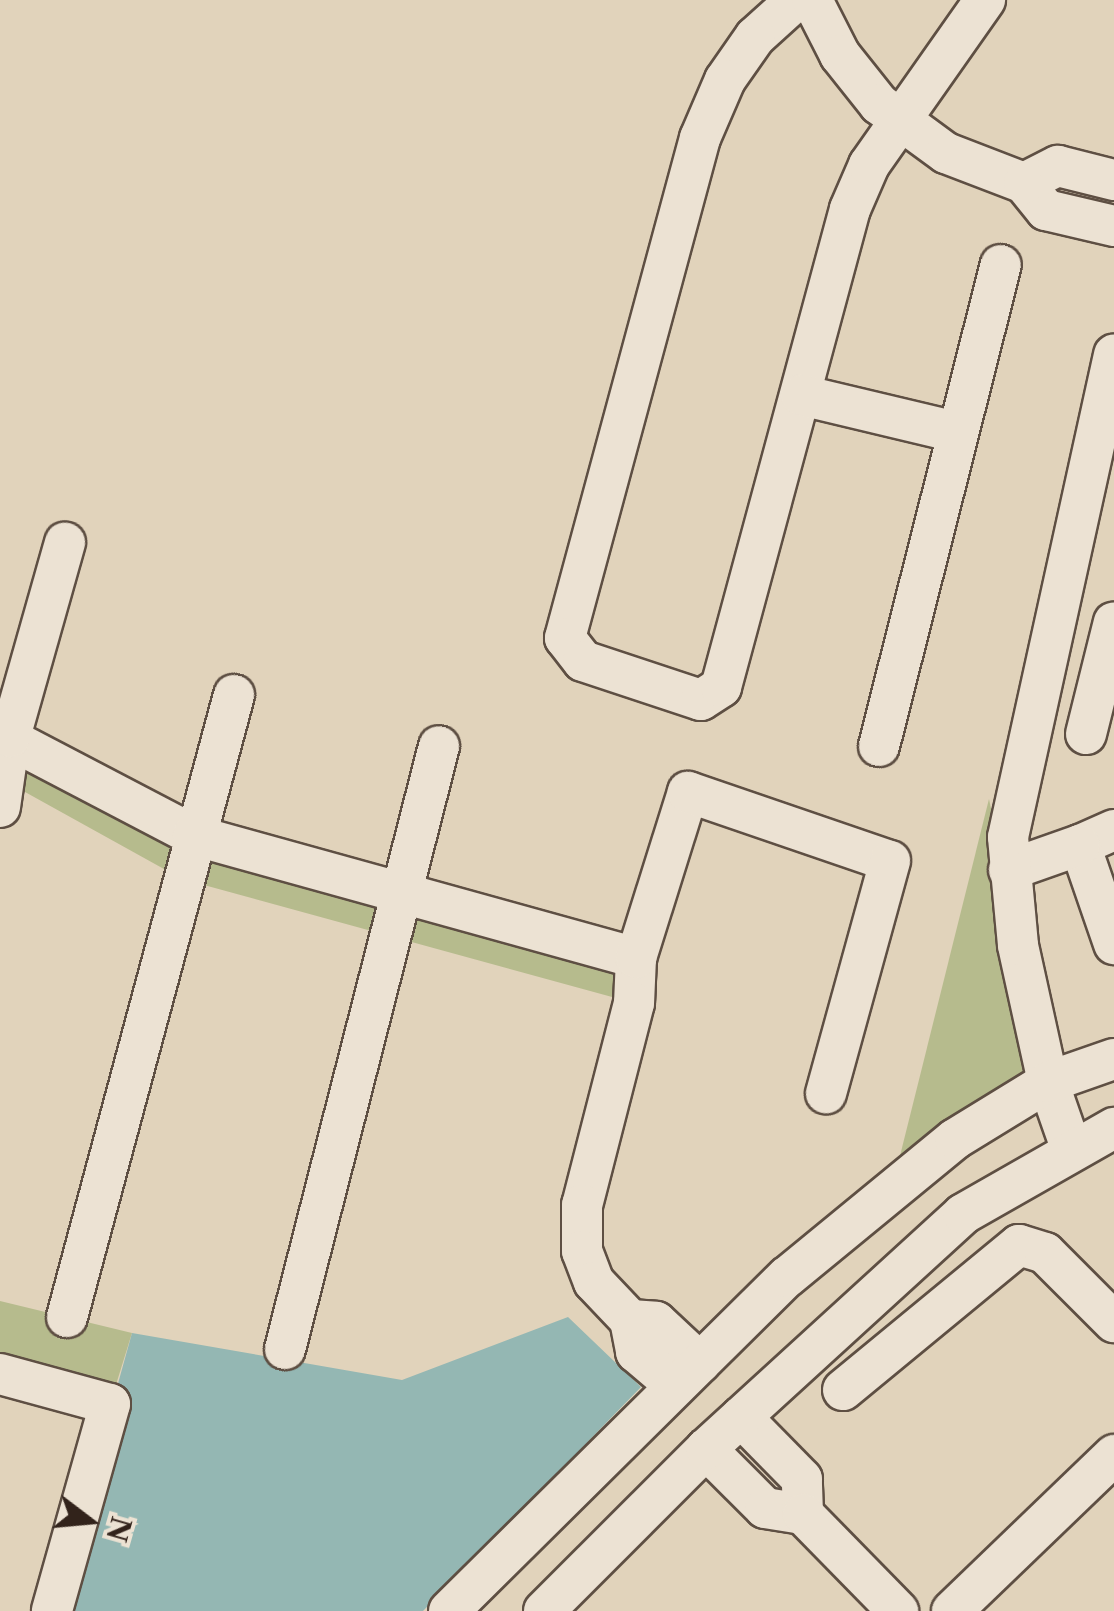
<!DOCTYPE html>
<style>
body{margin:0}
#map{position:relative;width:1114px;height:1611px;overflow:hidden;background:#e1d3bb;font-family:"Libre Caslon Text",serif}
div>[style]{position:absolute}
.green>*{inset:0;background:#b6bb8d}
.water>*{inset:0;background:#94b7b3}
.roads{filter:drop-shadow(2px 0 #5e4f43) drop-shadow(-2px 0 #5e4f43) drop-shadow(0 2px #5e4f43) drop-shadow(0 -2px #5e4f43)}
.minor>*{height:40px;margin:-20px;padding:0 20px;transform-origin:20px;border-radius:20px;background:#ece2d3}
span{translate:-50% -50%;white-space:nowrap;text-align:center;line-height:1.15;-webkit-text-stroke:8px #ece2d3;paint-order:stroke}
.north{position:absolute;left:40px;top:1471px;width:100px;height:100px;-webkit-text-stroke:8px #ece2d3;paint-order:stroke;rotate:106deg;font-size:28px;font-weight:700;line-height:40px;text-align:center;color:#32231b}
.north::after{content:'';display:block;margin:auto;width:35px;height:45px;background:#32231b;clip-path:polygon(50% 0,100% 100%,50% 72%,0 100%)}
</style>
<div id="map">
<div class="green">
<div style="clip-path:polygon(10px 737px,194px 835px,636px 958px,634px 1003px,182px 879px,7px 782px)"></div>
<div style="clip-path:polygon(989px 799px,1048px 1082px,891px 1192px)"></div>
<div style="clip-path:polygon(0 1301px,132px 1333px,110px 1404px,0 1371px)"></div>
</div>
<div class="water">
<div style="clip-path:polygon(568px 1317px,641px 1387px,423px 1611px,55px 1611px,132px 1333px,402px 1380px)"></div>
</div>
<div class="roads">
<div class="minor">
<div style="left:796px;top:0;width:55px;rotate:137.9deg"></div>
<div style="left:755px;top:37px;width:52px;rotate:124.9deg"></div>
<div style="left:725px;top:80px;width:63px;rotate:113.3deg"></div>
<div style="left:700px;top:138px;width:518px;rotate:105.11deg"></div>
<div style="left:565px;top:638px;width:29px;rotate:52deg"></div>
<div style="left:583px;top:661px;width:124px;rotate:18.3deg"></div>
<div style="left:701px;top:700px;width:24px;rotate:-33deg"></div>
<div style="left:721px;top:687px;width:495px;rotate:-74.9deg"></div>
<div style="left:850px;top:209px;width:48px;rotate:-66.6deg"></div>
<div style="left:869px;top:165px;width:202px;rotate:-54.9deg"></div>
<div style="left:812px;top:0;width:62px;rotate:63deg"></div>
<div style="left:840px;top:55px;width:63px;rotate:51.5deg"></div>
<div style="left:879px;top:104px;width:83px;rotate:36.2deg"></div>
<div style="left:946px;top:153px;width:84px;rotate:21deg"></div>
<div style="left:1024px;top:183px;width:35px;rotate:51deg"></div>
<div style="left:1046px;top:210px;width:70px;rotate:13.2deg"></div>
<div style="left:1024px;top:183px;width:38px;rotate:-27deg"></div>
<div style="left:1058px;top:166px;width:58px;rotate:14deg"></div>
<div style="left:801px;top:395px;width:159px;rotate:13.4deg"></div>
<div style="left:0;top:734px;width:218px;rotate:27.6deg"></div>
<div style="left:193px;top:835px;width:460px;rotate:15.5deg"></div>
<div style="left:636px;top:958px;width:45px;rotate:92.5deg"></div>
<div style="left:634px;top:1003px;width:209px;rotate:104.4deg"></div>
<div style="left:582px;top:1205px;width:46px;rotate:90deg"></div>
<div style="left:582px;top:1251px;width:33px;rotate:69deg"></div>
<div style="left:594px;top:1282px;width:52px;rotate:46.5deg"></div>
<div style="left:630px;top:1320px;width:26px;rotate:4deg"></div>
<div style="left:656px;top:1322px;width:60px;rotate:43deg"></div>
<div style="left:1086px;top:734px;width:115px;rotate:-76deg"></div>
<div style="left:879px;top:746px;width:496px;rotate:-75.8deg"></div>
<div style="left:0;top:807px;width:71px;rotate:-81.9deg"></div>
<div style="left:10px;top:737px;width:202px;rotate:-74.2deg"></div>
<div style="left:1114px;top:830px;width:37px;rotate:156deg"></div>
<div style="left:1080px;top:845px;width:105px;rotate:71deg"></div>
<div style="left:1009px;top:870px;width:75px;rotate:-19.4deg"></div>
<div style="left:636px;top:958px;width:174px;rotate:-72.6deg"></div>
<div style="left:688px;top:792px;width:213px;rotate:18.9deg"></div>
<div style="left:890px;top:861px;width:241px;rotate:105.4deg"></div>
<div style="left:1071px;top:1148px;width:70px;rotate:-109.2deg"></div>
<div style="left:1048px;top:1082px;width:140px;rotate:-102.4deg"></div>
<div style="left:1018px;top:945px;width:108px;rotate:-95.3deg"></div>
<div style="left:1008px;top:837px;width:494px;rotate:-77.6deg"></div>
<div style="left:67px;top:1317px;width:644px;rotate:-74.97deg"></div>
<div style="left:630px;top:1320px;width:33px;rotate:79deg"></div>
<div style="left:636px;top:1352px;width:52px;rotate:40.4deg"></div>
<div style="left:285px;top:1349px;width:622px;rotate:-75.67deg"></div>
<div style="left:0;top:1374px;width:114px;rotate:15.3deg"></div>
<div style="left:110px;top:1404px;width:215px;rotate:105.7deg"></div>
<div style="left:843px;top:1390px;width:228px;rotate:-39.5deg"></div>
<div style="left:1019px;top:1245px;width:27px;rotate:17deg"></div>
<div style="left:1045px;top:1253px;width:98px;rotate:45deg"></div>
<div style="left:706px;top:1449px;width:83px;rotate:45deg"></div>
<div style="left:765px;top:1508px;width:38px;rotate:9deg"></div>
<div style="left:803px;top:1514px;width:35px;rotate:-92deg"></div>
<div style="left:802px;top:1479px;width:87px;rotate:-134.5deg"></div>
<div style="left:803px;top:1514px;width:136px;rotate:45.6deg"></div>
<div style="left:449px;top:1611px;width:475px;rotate:-44.7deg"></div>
<div style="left:787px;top:1277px;width:217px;rotate:-39.4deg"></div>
<div style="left:955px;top:1139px;width:109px;rotate:-31.5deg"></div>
<div style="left:1048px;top:1082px;width:70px;rotate:-19.2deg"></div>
<div style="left:544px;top:1611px;width:229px;rotate:-45deg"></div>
<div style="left:706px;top:1449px;width:348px;rotate:-42.4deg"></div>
<div style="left:963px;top:1214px;width:174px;rotate:-29.7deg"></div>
<div style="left:952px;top:1611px;width:225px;rotate:-43.9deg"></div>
</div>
</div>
<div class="north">N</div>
</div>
